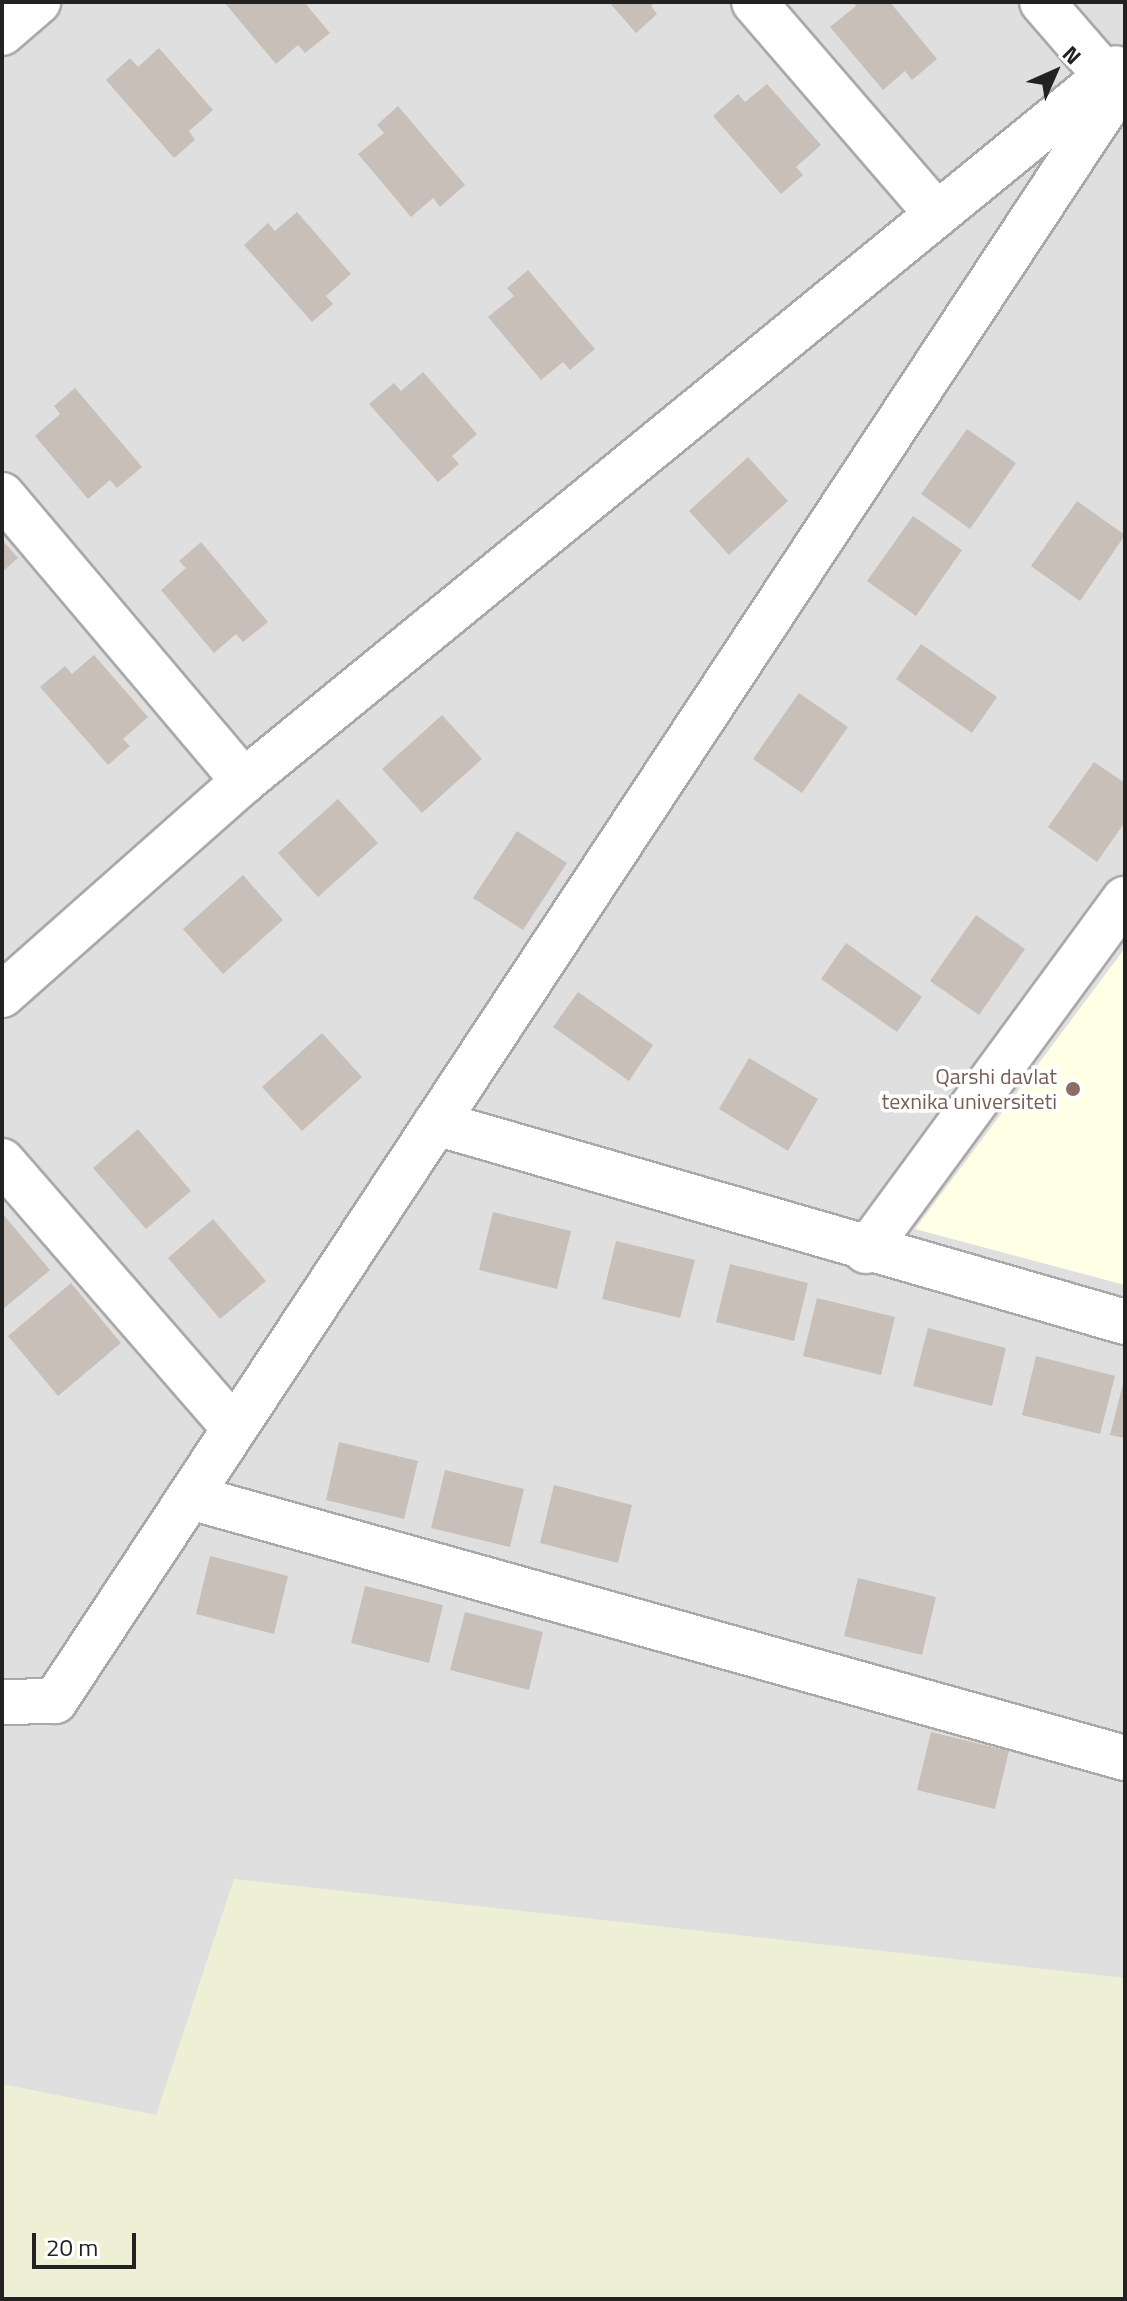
<!DOCTYPE html>
<style>
body{margin:0}
#map{position:relative;width:1127px;height:2301px;overflow:hidden;background:#f2efe9;font-family:"Titillium Web",sans-serif}
div>[style]{position:absolute}
.residential>*{inset:0;background:#e0dfdf}
.education>*{inset:0;background:#ffffe5}
.farmland>*{inset:0;background:#eef0d5}
.building>*{inset:0;background:#c7bfb8}
.roads{filter:drop-shadow(2px 0 #a9a9a9) drop-shadow(-2px 0 #a9a9a9) drop-shadow(0 2px #a9a9a9) drop-shadow(0 -2px #a9a9a9)}
.minor>*{height:44px;margin:-22px;padding:0 22px;transform-origin:22px;border-radius:22px;background:#fff}
.dots>*{width:22px;height:22px;translate:-50% -50%;box-sizing:border-box;border:4px solid #fff;border-radius:50%}
span{translate:-50% -50%;white-space:nowrap;text-align:center;line-height:1.15;-webkit-text-stroke:7px #fff;paint-order:stroke}
.education-label{font-size:22px;color:#785e54}
.right{translate:-100% -50%;text-align:right}
.frame{position:absolute;inset:0;border:4px solid #222;pointer-events:none}
.north{position:absolute;left:1015px;top:32px;width:80px;height:80px;-webkit-text-stroke:6px #fff;paint-order:stroke;rotate:45deg;font-size:22px;font-weight:700;line-height:32px;text-align:center;color:#222}
.north::after{content:'';display:block;margin:auto;width:28px;height:36px;background:#222;clip-path:polygon(50% 0,100% 100%,50% 72%,0 100%)}
.scale{position:absolute;left:32px;top:2233px;width:104px;height:36px;box-sizing:border-box;border:4px solid #222;border-top:0;padding-left:10px;font-size:24px;line-height:28px;white-space:nowrap;color:#222;-webkit-text-stroke:6px #fff;paint-order:stroke}
</style>
<div id="map">
<div class="residential">
<div style="clip-path:polygon(2px 2px,1125px 2px,1125px 2299px,2px 2299px)"></div>
</div>
<div class="education">
<div style="clip-path:polygon(1125px 948px,1125px 1285px,915px 1229px)"></div>
</div>
<div class="farmland">
<div style="clip-path:polygon(234px 1879px,1125px 1978px,1125px 2299px,2px 2299px,2px 2084px,156px 2115px)"></div>
</div>
<div class="building">
<div style="clip-path:polygon(224px 2px,304px 2px,330px 33px,305px 53px,298px 45px,276px 64px)"></div>
<div style="clip-path:polygon(609px 2px,656px 2px,651px 6px,657px 14px,636px 33px)"></div>
<div style="clip-path:polygon(853px 2px,890px 2px,937px 59px,912px 80px,905px 71px,883px 90px,830px 27px,856px 6px)"></div>
<div style="clip-path:polygon(159px 48px,213px 110px,189px 131px,195px 140px,174px 158px,106px 80px,130px 58px,138px 67px)"></div>
<div style="clip-path:polygon(767px 84px,821px 145px,796px 167px,803px 175px,781px 194px,713px 116px,738px 94px,745px 102px)"></div>
<div style="clip-path:polygon(398px 106px,465px 185px,440px 207px,433px 198px,411px 217px,358px 154px,384px 133px,377px 125px)"></div>
<div style="clip-path:polygon(297px 212px,351px 274px,326px 296px,333px 304px,312px 322px,244px 245px,268px 223px,275px 231px)"></div>
<div style="clip-path:polygon(528px 270px,595px 349px,570px 370px,563px 362px,541px 380px,488px 317px,514px 296px,507px 288px)"></div>
<div style="clip-path:polygon(423px 372px,477px 434px,452px 456px,459px 464px,438px 482px,369px 404px,394px 383px,401px 391px)"></div>
<div style="clip-path:polygon(75px 388px,142px 467px,117px 488px,110px 480px,88px 499px,35px 436px,60px 414px,54px 406px)"></div>
<div style="clip-path:polygon(967px 429px,1016px 463px,970px 529px,921px 494px)"></div>
<div style="clip-path:polygon(748px 457px,788px 501px,729px 555px,689px 511px)"></div>
<div style="clip-path:polygon(1077px 501px,1125px 535px,1080px 601px,1031px 566px)"></div>
<div style="clip-path:polygon(913px 516px,962px 550px,916px 616px,867px 581px)"></div>
<div style="clip-path:polygon(2px 540px,18px 558px,2px 572px)"></div>
<div style="clip-path:polygon(201px 542px,268px 622px,243px 642px,236px 634px,214px 653px,161px 590px,186px 568px,179px 561px)"></div>
<div style="clip-path:polygon(921px 644px,997px 697px,972px 733px,896px 679px)"></div>
<div style="clip-path:polygon(94px 655px,148px 717px,123px 739px,130px 746px,108px 765px,40px 687px,65px 666px,72px 674px)"></div>
<div style="clip-path:polygon(799px 693px,848px 727px,802px 793px,753px 759px)"></div>
<div style="clip-path:polygon(442px 715px,482px 759px,422px 813px,382px 769px)"></div>
<div style="clip-path:polygon(1094px 762px,1125px 783px,1125px 822px,1097px 862px,1048px 827px)"></div>
<div style="clip-path:polygon(338px 799px,378px 843px,318px 897px,278px 853px)"></div>
<div style="clip-path:polygon(517px 831px,567px 863px,523px 930px,473px 898px)"></div>
<div style="clip-path:polygon(243px 875px,283px 920px,223px 974px,183px 929px)"></div>
<div style="clip-path:polygon(976px 915px,1025px 949px,979px 1015px,930px 981px)"></div>
<div style="clip-path:polygon(846px 943px,922px 997px,897px 1032px,821px 979px)"></div>
<div style="clip-path:polygon(578px 992px,653px 1045px,629px 1081px,553px 1027px)"></div>
<div style="clip-path:polygon(322px 1033px,362px 1077px,302px 1131px,262px 1087px)"></div>
<div style="clip-path:polygon(749px 1058px,818px 1099px,788px 1151px,719px 1109px)"></div>
<div style="clip-path:polygon(138px 1129px,191px 1191px,146px 1229px,93px 1168px)"></div>
<div style="clip-path:polygon(493px 1212px,571px 1231px,557px 1289px,479px 1270px)"></div>
<div style="clip-path:polygon(2px 1213px,50px 1270px,2px 1310px)"></div>
<div style="clip-path:polygon(213px 1219px,266px 1281px,220px 1319px,168px 1258px)"></div>
<div style="clip-path:polygon(616px 1241px,695px 1260px,680px 1318px,602px 1299px)"></div>
<div style="clip-path:polygon(730px 1264px,808px 1283px,794px 1341px,716px 1322px)"></div>
<div style="clip-path:polygon(71px 1283px,121px 1343px,58px 1396px,8px 1336px)"></div>
<div style="clip-path:polygon(817px 1298px,895px 1317px,881px 1375px,803px 1356px)"></div>
<div style="clip-path:polygon(928px 1328px,1006px 1348px,992px 1406px,913px 1386px)"></div>
<div style="clip-path:polygon(1036px 1356px,1115px 1376px,1100px 1434px,1022px 1415px)"></div>
<div style="clip-path:polygon(1124px 1380px,1125px 1380px,1125px 1438px,1110px 1435px)"></div>
<div style="clip-path:polygon(339px 1442px,418px 1461px,404px 1519px,326px 1500px)"></div>
<div style="clip-path:polygon(445px 1470px,524px 1489px,510px 1547px,431px 1528px)"></div>
<div style="clip-path:polygon(554px 1485px,632px 1505px,618px 1563px,540px 1543px)"></div>
<div style="clip-path:polygon(210px 1556px,288px 1576px,274px 1634px,196px 1614px)"></div>
<div style="clip-path:polygon(858px 1578px,936px 1597px,922px 1655px,844px 1636px)"></div>
<div style="clip-path:polygon(365px 1586px,443px 1605px,429px 1663px,351px 1643px)"></div>
<div style="clip-path:polygon(465px 1612px,543px 1632px,529px 1690px,450px 1670px)"></div>
<div style="clip-path:polygon(931px 1732px,1009px 1751px,995px 1809px,917px 1790px)"></div>
</div>
<div class="roads">
<div class="minor">
<div style="left:754px;top:2px;width:280px;rotate:49.2deg"></div>
<div style="left:1042px;top:2px;width:98px;rotate:49.1deg"></div>
<div style="left:2px;top:33px;width:48px;rotate:-40.7deg"></div>
<div style="left:2px;top:495px;width:375px;rotate:49.8deg"></div>
<div style="left:2px;top:995px;width:323px;rotate:-41.5deg"></div>
<div style="left:244px;top:781px;width:1126px;rotate:-39.27deg"></div>
<div style="left:436px;top:1123px;width:717px;rotate:16.11deg"></div>
<div style="left:2px;top:1161px;width:354px;rotate:49deg"></div>
<div style="left:866px;top:1251px;width:437px;rotate:-53.7deg"></div>
<div style="left:190px;top:1497px;width:971px;rotate:15.6deg"></div>
<div style="left:2px;top:1702px;width:53px;rotate:-1.1deg"></div>
<div style="left:55px;top:1701px;width:1944px;rotate:-56.6deg"></div>
</div>
</div>
<div class="dots">
<div style="left:1073px;top:1089px;background:#8d6e63"></div>
</div>
<div class="education-label">
<span class="right" style="left:1057px;top:1089px">Qarshi davlat<br>texnika universiteti</span>
</div>
<div class="frame"></div>
<div class="north">N</div>
<div class="scale">20 m</div>
</div>
